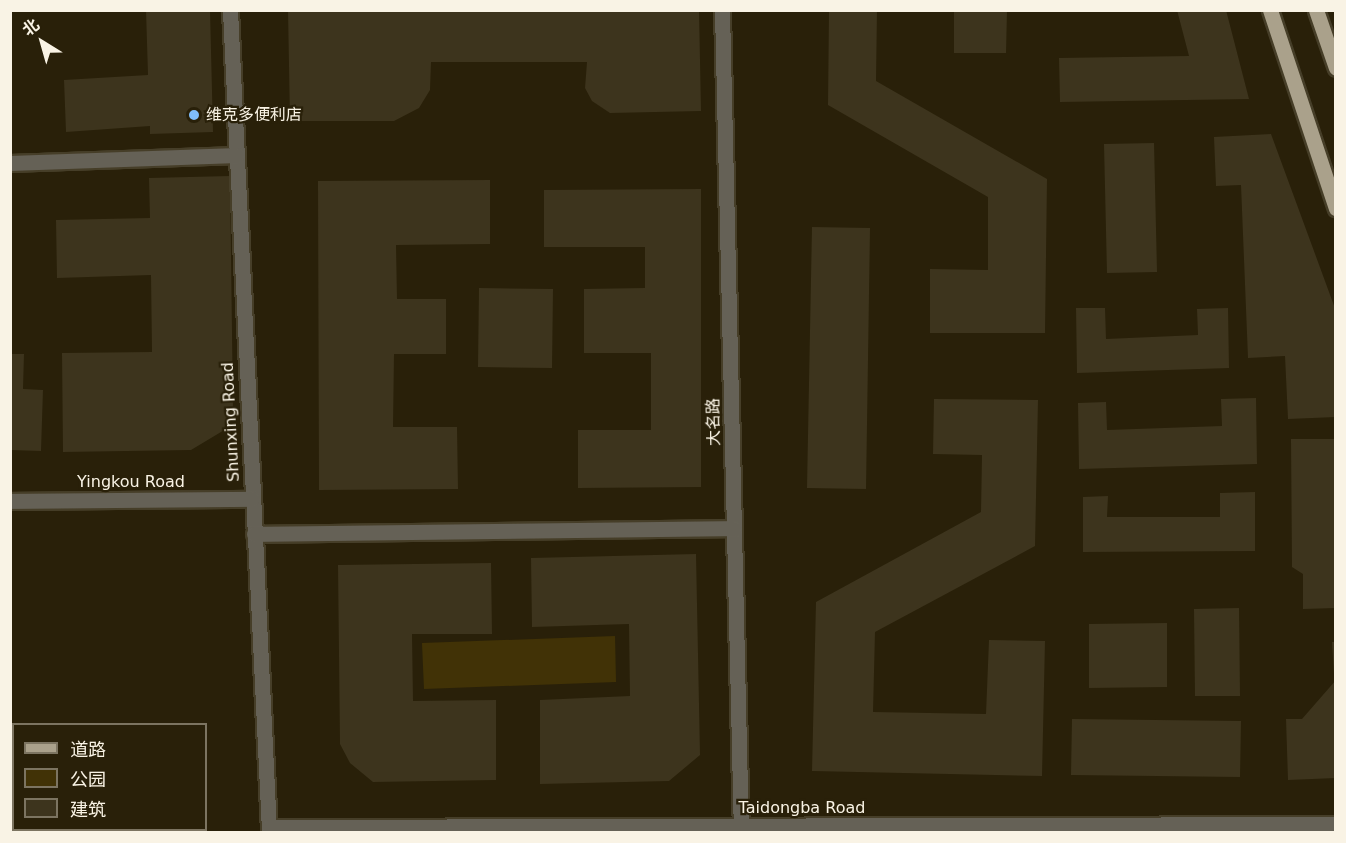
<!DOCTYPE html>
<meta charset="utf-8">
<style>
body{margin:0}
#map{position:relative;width:1346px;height:843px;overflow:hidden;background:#292009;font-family:"DejaVu Sans","Noto Sans SC",sans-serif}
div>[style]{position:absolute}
.green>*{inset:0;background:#413206}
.building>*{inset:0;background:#3d341d}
.roads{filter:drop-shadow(2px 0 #463e28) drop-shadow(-2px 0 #463e28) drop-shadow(0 2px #463e28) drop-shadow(0 -2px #463e28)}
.minor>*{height:15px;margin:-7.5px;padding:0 7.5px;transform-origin:7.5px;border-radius:7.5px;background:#656156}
.major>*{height:15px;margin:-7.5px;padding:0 7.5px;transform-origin:7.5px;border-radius:7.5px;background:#aaa18b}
.dots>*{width:16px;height:16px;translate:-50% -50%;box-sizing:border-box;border:3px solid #292009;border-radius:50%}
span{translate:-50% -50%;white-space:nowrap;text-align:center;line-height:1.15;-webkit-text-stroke:4.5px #292009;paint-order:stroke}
.poi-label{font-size:16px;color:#f9f3e5}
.left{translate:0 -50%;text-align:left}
.street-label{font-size:16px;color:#f9f3e5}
.frame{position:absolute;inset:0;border:12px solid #f9f3e5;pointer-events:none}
.legend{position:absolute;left:12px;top:723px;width:195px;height:108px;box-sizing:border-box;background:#292009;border:2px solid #7c7461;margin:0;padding:8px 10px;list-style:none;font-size:18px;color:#f9f3e5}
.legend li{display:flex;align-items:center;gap:12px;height:30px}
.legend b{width:30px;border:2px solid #7c7461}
.north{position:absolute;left:12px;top:12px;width:60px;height:60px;-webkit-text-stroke:4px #292009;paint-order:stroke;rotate:323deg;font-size:16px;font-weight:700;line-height:24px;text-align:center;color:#f9f3e5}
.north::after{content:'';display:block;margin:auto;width:21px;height:27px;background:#f9f3e5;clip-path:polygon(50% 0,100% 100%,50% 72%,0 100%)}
</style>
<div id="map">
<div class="green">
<div style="clip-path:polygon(615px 636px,616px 682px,424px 689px,422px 643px)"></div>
</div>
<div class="building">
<div style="clip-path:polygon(146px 10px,210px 10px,213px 132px,150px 134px,150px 126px,66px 132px,64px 80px,148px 75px)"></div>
<div style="clip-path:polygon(288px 10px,699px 10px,701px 111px,610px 113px,592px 101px,585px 88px,587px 62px,431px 62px,430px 90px,419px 108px,394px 121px,290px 121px)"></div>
<div style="clip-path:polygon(829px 10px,877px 10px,876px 81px,1047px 179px,1045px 333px,930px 333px,930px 269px,988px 270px,988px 197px,828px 105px)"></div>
<div style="clip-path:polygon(954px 10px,1007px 10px,1006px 53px,954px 53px)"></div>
<div style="clip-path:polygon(1177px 10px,1226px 10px,1249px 99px,1060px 102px,1059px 58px,1189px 56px)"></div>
<div style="clip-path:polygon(1271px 134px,1336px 311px,1336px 417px,1288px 419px,1285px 356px,1248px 358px,1241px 185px,1216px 186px,1214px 137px)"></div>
<div style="clip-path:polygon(1154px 143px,1157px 272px,1107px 273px,1104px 144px)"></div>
<div style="clip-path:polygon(230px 176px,233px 410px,226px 429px,191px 450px,63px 452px,62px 353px,152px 352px,151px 275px,57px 278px,56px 220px,150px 218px,149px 178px)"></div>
<div style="clip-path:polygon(490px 180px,490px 244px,396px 245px,397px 299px,446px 299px,446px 354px,394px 354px,393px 427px,457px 427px,458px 489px,319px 490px,318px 181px)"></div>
<div style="clip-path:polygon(701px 189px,701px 487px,578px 488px,578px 430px,651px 430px,651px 353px,584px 353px,584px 289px,645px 288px,645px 247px,544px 247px,544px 190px)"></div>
<div style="clip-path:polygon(812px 227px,870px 228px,866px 489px,807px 488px)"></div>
<div style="clip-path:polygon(479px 288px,553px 289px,552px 368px,478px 367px)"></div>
<div style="clip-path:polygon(1076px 308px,1105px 308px,1106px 339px,1198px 335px,1197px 309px,1228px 308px,1229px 368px,1077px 373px)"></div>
<div style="clip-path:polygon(10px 354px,24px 354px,23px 389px,43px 390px,41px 451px,10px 450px)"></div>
<div style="clip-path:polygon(1256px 398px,1257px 464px,1079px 469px,1078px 403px,1106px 402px,1107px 430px,1222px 426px,1221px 399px)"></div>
<div style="clip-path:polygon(934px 399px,1038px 400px,1035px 546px,875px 632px,873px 712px,986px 714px,989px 640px,1045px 641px,1042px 776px,812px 771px,816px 602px,981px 512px,982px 455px,933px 454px)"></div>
<div style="clip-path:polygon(1291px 439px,1336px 439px,1336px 608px,1303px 609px,1303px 574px,1292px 567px)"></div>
<div style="clip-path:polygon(1255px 492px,1255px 551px,1083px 552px,1083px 497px,1108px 496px,1107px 517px,1220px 517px,1220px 493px)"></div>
<div style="clip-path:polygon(696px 554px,700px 755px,669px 781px,540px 784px,540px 700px,630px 696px,629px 624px,532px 627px,531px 558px)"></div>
<div style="clip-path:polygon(491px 563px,492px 634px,412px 634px,413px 701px,496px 700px,496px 780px,373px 782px,350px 763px,340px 744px,338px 565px)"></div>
<div style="clip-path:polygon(1239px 608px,1240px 696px,1195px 696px,1194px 609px)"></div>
<div style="clip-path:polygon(1167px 623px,1167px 687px,1089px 688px,1089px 624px)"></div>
<div style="clip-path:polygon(1332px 642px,1336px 642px,1336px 674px,1334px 674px)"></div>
<div style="clip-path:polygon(1336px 680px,1336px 778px,1288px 780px,1286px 719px,1302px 719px)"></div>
<div style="clip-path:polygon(1072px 719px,1241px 721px,1240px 777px,1071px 775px)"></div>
</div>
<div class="roads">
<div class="minor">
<div style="left:230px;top:10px;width:823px;rotate:87.28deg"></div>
<div style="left:722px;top:10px;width:822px;rotate:88.68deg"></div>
<div style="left:10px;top:163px;width:227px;rotate:-2deg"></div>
<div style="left:10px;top:501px;width:242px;rotate:-0.5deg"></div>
<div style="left:254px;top:534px;width:480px;rotate:-0.7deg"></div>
<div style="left:269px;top:827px;width:1067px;rotate:-0.16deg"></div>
</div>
<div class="major">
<div style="left:1270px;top:10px;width:209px;rotate:71.6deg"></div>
<div style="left:1316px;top:10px;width:61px;rotate:71deg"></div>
</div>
</div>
<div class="dots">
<div style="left:194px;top:115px;background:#80bdfa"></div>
</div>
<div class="poi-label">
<span class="left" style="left:206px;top:115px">维克多便利店</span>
</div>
<div class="street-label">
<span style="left:231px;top:422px;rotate:-93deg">Shunxing Road</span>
<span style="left:714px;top:422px;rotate:-91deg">大名路</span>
<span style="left:131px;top:482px">Yingkou Road</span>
<span style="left:802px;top:808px">Taidongba Road</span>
</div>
<div class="frame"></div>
<ul class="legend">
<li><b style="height:8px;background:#aaa18b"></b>道路</li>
<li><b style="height:16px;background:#413206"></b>公园</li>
<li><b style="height:16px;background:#3d341d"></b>建筑</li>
</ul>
<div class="north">北</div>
</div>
